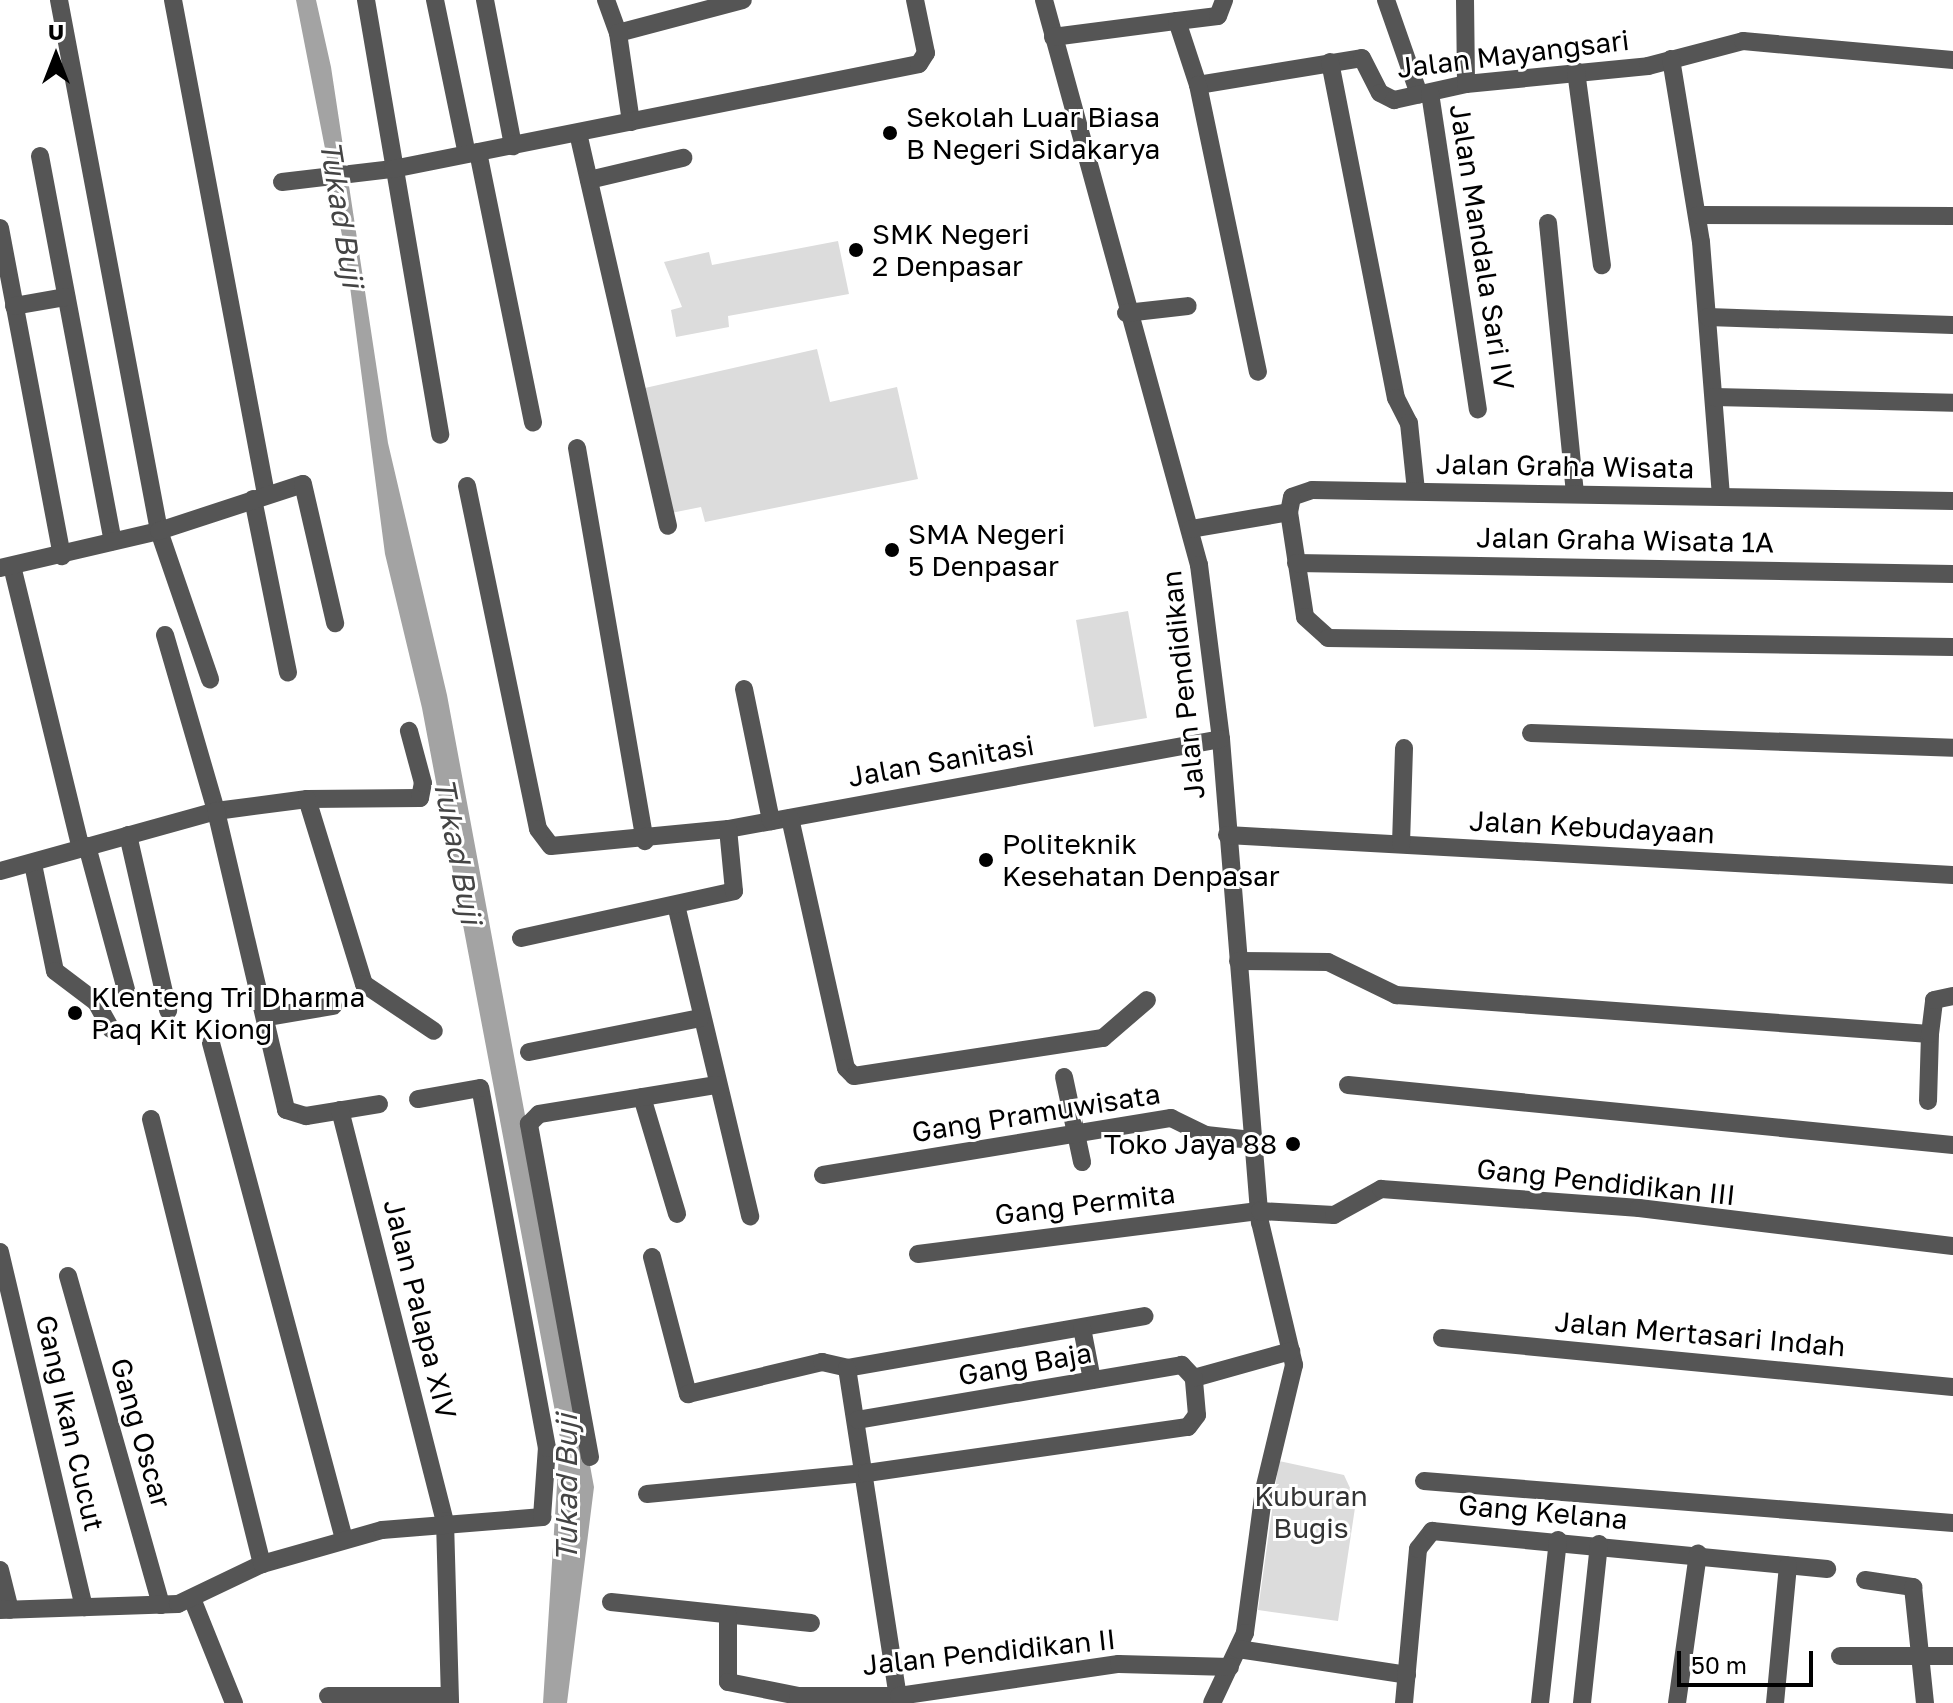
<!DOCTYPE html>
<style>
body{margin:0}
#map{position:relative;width:1953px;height:1703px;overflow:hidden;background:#fff;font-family:"Golos Text",sans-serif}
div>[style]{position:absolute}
.green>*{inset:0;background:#dcdcdc}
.water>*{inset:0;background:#a3a3a3}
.minor>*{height:18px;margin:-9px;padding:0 9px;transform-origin:9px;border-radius:9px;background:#555}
.dots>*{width:22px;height:22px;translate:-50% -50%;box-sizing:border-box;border:4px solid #fff;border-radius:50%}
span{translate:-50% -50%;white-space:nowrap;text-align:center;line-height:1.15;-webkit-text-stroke:6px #fff;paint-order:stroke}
.street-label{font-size:28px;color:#000}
.poi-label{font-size:28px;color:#000}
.left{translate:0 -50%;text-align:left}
.right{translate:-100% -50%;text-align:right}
.park-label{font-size:28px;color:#333}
.water-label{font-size:30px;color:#444;font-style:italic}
.north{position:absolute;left:16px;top:16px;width:80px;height:80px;-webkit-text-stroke:6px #fff;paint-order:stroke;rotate:0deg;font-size:22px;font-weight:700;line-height:32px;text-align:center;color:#000}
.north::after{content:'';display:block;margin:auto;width:28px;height:36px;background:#000;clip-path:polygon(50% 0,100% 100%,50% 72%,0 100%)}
.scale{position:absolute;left:1677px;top:1651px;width:136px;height:36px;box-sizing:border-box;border:4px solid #000;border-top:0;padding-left:10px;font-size:24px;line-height:28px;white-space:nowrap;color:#000;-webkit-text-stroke:6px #fff;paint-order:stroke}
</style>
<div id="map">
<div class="green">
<div style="clip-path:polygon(838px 241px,849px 294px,728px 316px,729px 327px,676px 337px,671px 310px,682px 307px,664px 262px,709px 252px,712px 265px)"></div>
<div style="clip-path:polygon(817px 349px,830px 402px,897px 387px,918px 479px,705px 522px,701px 507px,671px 513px,645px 388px)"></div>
<div style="clip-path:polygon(1128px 611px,1147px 718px,1094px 727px,1076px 620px)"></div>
<div style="clip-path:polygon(1279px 1461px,1344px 1475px,1356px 1501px,1338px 1621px,1258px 1610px)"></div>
</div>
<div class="water">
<div style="clip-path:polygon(296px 0,316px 0,331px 67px,388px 443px,447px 695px,594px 1487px,567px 1703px,543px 1703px,560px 1438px,422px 708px,385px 554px,346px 256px)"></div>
</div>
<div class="minor">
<div style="left:59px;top:0;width:540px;rotate:79.33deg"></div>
<div style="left:159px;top:531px;width:157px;rotate:71deg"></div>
<div style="left:173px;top:0;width:503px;rotate:79.34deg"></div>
<div style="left:366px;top:0;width:441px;rotate:80.3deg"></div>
<div style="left:435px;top:0;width:157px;rotate:78.3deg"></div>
<div style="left:485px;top:0;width:149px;rotate:79.1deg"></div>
<div style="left:606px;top:0;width:35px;rotate:70deg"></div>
<div style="left:1044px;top:0;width:586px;rotate:74.66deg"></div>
<div style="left:1199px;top:565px;width:175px;rotate:82.8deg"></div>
<div style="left:1221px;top:739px;width:485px;rotate:85.4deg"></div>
<div style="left:1260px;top:1222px;width:147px;rotate:76.6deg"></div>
<div style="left:1294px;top:1365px;width:129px;rotate:103.5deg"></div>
<div style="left:1264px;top:1490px;width:144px;rotate:97.6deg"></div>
<div style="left:1245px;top:1633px;width:77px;rotate:115.2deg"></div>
<div style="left:1386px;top:0;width:100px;rotate:70.7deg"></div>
<div style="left:1465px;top:0;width:84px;rotate:89.3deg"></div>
<div style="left:1177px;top:21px;width:41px;rotate:-7deg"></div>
<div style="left:1218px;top:16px;width:17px;rotate:-69deg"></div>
<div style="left:1053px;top:37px;width:125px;rotate:-7.4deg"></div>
<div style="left:1177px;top:21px;width:67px;rotate:71.8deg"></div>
<div style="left:1198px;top:85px;width:166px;rotate:-9.3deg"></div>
<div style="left:1362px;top:58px;width:39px;rotate:63deg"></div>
<div style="left:1380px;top:93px;width:16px;rotate:27deg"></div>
<div style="left:1394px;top:100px;width:74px;rotate:-12.5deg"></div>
<div style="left:1466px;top:84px;width:183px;rotate:-5.6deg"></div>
<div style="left:1648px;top:66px;width:98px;rotate:-14.7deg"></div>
<div style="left:1743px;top:41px;width:211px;rotate:5.2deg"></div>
<div style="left:1671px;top:59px;width:185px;rotate:80.7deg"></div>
<div style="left:1701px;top:242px;width:255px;rotate:85.5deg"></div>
<div style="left:1330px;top:62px;width:342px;rotate:78.9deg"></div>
<div style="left:1396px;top:398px;width:28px;rotate:63deg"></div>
<div style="left:1409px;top:423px;width:68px;rotate:84.1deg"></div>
<div style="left:1576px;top:71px;width:196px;rotate:82.4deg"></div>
<div style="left:1198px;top:85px;width:293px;rotate:78.2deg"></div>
<div style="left:1430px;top:93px;width:320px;rotate:81.4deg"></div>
<div style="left:631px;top:122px;width:90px;rotate:-98.3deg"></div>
<div style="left:618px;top:33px;width:129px;rotate:-14.8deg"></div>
<div style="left:578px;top:133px;width:403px;rotate:77.1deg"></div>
<div style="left:478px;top:152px;width:276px;rotate:78.5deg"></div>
<div style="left:40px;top:156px;width:392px;rotate:79.3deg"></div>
<div style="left:589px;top:180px;width:97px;rotate:-13.2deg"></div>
<div style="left:282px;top:182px;width:112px;rotate:-6.7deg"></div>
<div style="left:393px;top:169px;width:536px;rotate:-11.29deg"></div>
<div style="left:919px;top:64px;width:13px;rotate:-58deg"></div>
<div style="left:926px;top:53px;width:54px;rotate:-101.7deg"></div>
<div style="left:1698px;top:215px;width:255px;rotate:0.2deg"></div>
<div style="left:1548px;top:223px;width:270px;rotate:84.3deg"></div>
<div style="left:0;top:228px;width:334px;rotate:79.3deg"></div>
<div style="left:14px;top:306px;width:53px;rotate:-9.8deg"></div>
<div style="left:1126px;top:313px;width:62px;rotate:-6.4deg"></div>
<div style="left:1708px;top:317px;width:245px;rotate:1.9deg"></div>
<div style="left:1714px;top:397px;width:239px;rotate:1.4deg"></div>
<div style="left:577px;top:448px;width:399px;rotate:80.2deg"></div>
<div style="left:467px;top:486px;width:350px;rotate:78.3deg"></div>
<div style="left:538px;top:829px;width:21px;rotate:53deg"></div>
<div style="left:551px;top:846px;width:178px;rotate:-5.5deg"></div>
<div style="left:728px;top:829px;width:501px;rotate:-10.35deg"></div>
<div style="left:253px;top:499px;width:177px;rotate:78.6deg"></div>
<div style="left:1953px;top:501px;width:641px;rotate:-179.02deg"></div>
<div style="left:1312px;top:490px;width:21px;rotate:161deg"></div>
<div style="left:1292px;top:497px;width:15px;rotate:101deg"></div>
<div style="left:1289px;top:512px;width:106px;rotate:81.3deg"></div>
<div style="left:1305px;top:617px;width:31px;rotate:42deg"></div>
<div style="left:1328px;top:638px;width:625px;rotate:0.83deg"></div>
<div style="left:1191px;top:529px;width:99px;rotate:-9.8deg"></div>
<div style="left:1296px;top:563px;width:657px;rotate:0.96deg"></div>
<div style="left:12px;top:566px;width:290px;rotate:76.3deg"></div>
<div style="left:0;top:568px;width:163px;rotate:-13.1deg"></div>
<div style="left:159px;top:531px;width:151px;rotate:-18.1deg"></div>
<div style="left:303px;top:484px;width:143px;rotate:77deg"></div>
<div style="left:165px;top:635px;width:183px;rotate:73.8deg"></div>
<div style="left:216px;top:811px;width:92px;rotate:-7.5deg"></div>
<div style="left:307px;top:799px;width:113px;rotate:-0.5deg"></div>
<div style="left:420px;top:798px;width:15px;rotate:-79deg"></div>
<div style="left:423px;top:783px;width:54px;rotate:-105.1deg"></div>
<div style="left:744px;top:689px;width:135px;rotate:78.4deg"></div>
<div style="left:1531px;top:733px;width:422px;rotate:2deg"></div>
<div style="left:307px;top:799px;width:194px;rotate:72.9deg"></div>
<div style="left:364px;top:984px;width:84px;rotate:33.9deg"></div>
<div style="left:790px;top:818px;width:256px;rotate:77.4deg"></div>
<div style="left:846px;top:1068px;width:11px;rotate:45deg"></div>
<div style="left:854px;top:1076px;width:252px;rotate:-8.7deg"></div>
<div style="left:1103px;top:1038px;width:58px;rotate:-40.8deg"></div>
<div style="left:128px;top:835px;width:180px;rotate:77.1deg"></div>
<div style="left:1227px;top:835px;width:727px;rotate:3.15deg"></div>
<div style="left:1401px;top:844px;width:96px;rotate:-88.2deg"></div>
<div style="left:87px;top:846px;width:149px;rotate:74.8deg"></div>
<div style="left:33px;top:864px;width:109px;rotate:78.4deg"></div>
<div style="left:55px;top:971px;width:51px;rotate:37.1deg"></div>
<div style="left:96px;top:1002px;width:31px;rotate:61deg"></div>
<div style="left:0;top:871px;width:224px;rotate:-15.5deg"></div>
<div style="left:216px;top:811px;width:307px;rotate:76.8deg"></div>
<div style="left:286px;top:1110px;width:21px;rotate:17deg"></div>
<div style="left:306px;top:1116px;width:74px;rotate:-9.3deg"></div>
<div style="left:677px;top:909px;width:316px;rotate:76.6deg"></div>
<div style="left:521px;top:938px;width:218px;rotate:-12.4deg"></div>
<div style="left:734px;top:891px;width:62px;rotate:-95.5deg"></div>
<div style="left:1238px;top:961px;width:90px;rotate:0.6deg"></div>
<div style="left:1328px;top:962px;width:76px;rotate:25.9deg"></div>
<div style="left:1396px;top:995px;width:535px;rotate:4.18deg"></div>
<div style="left:1930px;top:1034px;width:67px;rotate:91.7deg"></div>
<div style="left:267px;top:1017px;width:67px;rotate:-9.5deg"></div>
<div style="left:1930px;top:1034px;width:34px;rotate:-83deg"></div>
<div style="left:1934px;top:1000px;width:19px;rotate:-12deg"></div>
<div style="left:211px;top:1043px;width:514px;rotate:74.99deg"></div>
<div style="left:529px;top:1052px;width:174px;rotate:-11.2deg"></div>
<div style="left:1064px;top:1077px;width:87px;rotate:78deg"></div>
<div style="left:1348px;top:1085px;width:608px;rotate:5.66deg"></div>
<div style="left:642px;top:1097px;width:122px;rotate:73.3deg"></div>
<div style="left:340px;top:1110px;width:424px;rotate:75.7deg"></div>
<div style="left:445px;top:1521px;width:182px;rotate:88.4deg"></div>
<div style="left:151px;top:1119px;width:459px;rotate:76deg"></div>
<div style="left:823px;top:1175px;width:353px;rotate:-9.3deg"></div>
<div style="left:1171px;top:1118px;width:39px;rotate:26deg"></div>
<div style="left:1206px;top:1135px;width:46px;rotate:6.2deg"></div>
<div style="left:0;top:1252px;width:365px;rotate:76.7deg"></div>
<div style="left:918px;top:1254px;width:345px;rotate:-7.2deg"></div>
<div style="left:1260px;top:1211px;width:74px;rotate:3.1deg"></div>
<div style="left:1334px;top:1215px;width:54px;rotate:-29deg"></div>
<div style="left:1381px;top:1189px;width:259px;rotate:4.2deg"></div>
<div style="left:1639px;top:1208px;width:316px;rotate:6.9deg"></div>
<div style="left:652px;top:1257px;width:142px;rotate:75.3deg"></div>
<div style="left:688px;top:1394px;width:138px;rotate:-13.4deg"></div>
<div style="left:822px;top:1362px;width:26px;rotate:13deg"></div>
<div style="left:847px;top:1368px;width:302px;rotate:-9.9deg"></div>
<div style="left:68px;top:1276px;width:342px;rotate:74.2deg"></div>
<div style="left:1082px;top:1328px;width:53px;rotate:79.1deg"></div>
<div style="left:1442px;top:1338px;width:513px;rotate:5.48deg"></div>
<div style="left:847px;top:1368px;width:339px;rotate:81.2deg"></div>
<div style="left:1194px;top:1378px;width:101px;rotate:-15.6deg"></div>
<div style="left:590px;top:1457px;width:339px;rotate:-100.4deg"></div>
<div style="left:529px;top:1124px;width:14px;rotate:-45deg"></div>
<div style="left:539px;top:1114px;width:180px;rotate:-9.3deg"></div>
<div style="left:1424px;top:1481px;width:531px;rotate:4.54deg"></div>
<div style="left:647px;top:1494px;width:221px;rotate:-5.5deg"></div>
<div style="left:867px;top:1473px;width:324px;rotate:-8.2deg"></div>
<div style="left:1188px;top:1427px;width:15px;rotate:-53deg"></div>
<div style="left:1197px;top:1415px;width:37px;rotate:-95deg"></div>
<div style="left:1194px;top:1378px;width:18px;rotate:-133deg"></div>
<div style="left:1182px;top:1365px;width:329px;rotate:170.4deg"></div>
<div style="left:0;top:1570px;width:41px;rotate:76deg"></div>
<div style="left:1865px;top:1580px;width:49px;rotate:8.3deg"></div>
<div style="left:1913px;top:1587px;width:117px;rotate:84.1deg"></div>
<div style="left:193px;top:1601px;width:110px;rotate:68.1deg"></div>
<div style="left:611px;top:1602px;width:201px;rotate:6deg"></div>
<div style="left:0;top:1610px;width:178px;rotate:-1.9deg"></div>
<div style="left:178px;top:1604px;width:93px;rotate:-25.5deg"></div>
<div style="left:262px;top:1564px;width:125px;rotate:-15.8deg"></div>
<div style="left:382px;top:1530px;width:161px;rotate:-4.6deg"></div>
<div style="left:542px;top:1517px;width:69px;rotate:-85.9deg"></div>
<div style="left:547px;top:1448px;width:366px;rotate:-100.5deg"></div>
<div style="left:480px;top:1088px;width:63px;rotate:169.9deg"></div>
<div style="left:728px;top:1615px;width:67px;rotate:90deg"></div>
<div style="left:728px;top:1682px;width:71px;rotate:11.3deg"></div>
<div style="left:798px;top:1696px;width:101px"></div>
<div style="left:899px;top:1696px;width:222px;rotate:-8.3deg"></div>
<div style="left:1119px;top:1664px;width:111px;rotate:1.5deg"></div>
<div style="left:1238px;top:1649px;width:171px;rotate:8.7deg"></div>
<div style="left:1840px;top:1656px;width:113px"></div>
<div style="left:328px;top:1696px;width:118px"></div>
<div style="left:1404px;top:1703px;width:155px;rotate:-84.8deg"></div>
<div style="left:1418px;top:1549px;width:23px;rotate:-52deg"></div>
<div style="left:1432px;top:1531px;width:397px;rotate:5.5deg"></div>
<div style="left:1540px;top:1703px;width:164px;rotate:-83.7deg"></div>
<div style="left:1582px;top:1703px;width:160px;rotate:-83.9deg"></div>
<div style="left:1677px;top:1703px;width:151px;rotate:-82deg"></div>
<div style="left:1775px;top:1703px;width:138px;rotate:-84.6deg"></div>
</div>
<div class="dots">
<div style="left:890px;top:133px;background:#000"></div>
<div style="left:856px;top:250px;background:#000"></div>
<div style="left:892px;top:550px;background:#000"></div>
<div style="left:986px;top:860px;background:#000"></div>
<div style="left:75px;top:1013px;background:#000"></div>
<div style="left:1293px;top:1144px;background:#000"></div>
</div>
<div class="street-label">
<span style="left:1513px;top:54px;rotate:-7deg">Jalan Mayangsari</span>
<span style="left:1482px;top:247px;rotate:81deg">Jalan Mandala Sari IV</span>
<span style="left:1565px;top:466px;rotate:1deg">Jalan Graha Wisata</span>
<span style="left:1625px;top:540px;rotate:1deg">Jalan Graha Wisata 1A</span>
<span style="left:1183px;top:685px;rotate:-96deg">Jalan Pendidikan</span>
<span style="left:941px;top:761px;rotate:-10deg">Jalan Sanitasi</span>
<span style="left:1592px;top:827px;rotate:3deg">Jalan Kebudayaan</span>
<span style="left:1036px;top:1113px;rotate:-9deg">Gang Pramuwisata</span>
<span style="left:1606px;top:1182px;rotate:6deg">Gang Pendidikan III</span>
<span style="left:1085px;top:1204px;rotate:-7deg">Gang Permita</span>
<span style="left:420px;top:1309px;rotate:76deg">Jalan Palapa XIV</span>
<span style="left:1700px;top:1334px;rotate:5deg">Jalan Mertasari Indah</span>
<span style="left:1025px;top:1364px;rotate:-10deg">Gang Baja</span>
<span style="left:70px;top:1423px;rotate:77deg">Gang Ikan Cucut</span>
<span style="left:141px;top:1433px;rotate:74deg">Gang Oscar</span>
<span style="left:1543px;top:1512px;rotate:5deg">Gang Kelana</span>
<span style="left:989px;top:1652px;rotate:-6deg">Jalan Pendidikan II</span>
</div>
<div class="poi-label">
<span class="left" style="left:906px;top:133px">Sekolah Luar Biasa<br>B Negeri Sidakarya</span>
<span class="left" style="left:872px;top:250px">SMK Negeri<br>2 Denpasar</span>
<span class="left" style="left:908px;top:550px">SMA Negeri<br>5 Denpasar</span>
<span class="left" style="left:1002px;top:860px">Politeknik<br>Kesehatan Denpasar</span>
<span class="left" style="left:91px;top:1013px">Klenteng Tri Dharma<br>Paq Kit Kiong</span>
<span class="right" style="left:1277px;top:1144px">Toko Jaya 88</span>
</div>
<div class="park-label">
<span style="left:1311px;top:1512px">Kuburan<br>Bugis</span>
</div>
<div class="water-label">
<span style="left:342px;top:214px;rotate:81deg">Tukad Buji</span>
<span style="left:458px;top:851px;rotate:79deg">Tukad Buji</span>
<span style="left:566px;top:1488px;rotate:-90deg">Tukad Buji</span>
</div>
<div class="north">U</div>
<div class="scale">50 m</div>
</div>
